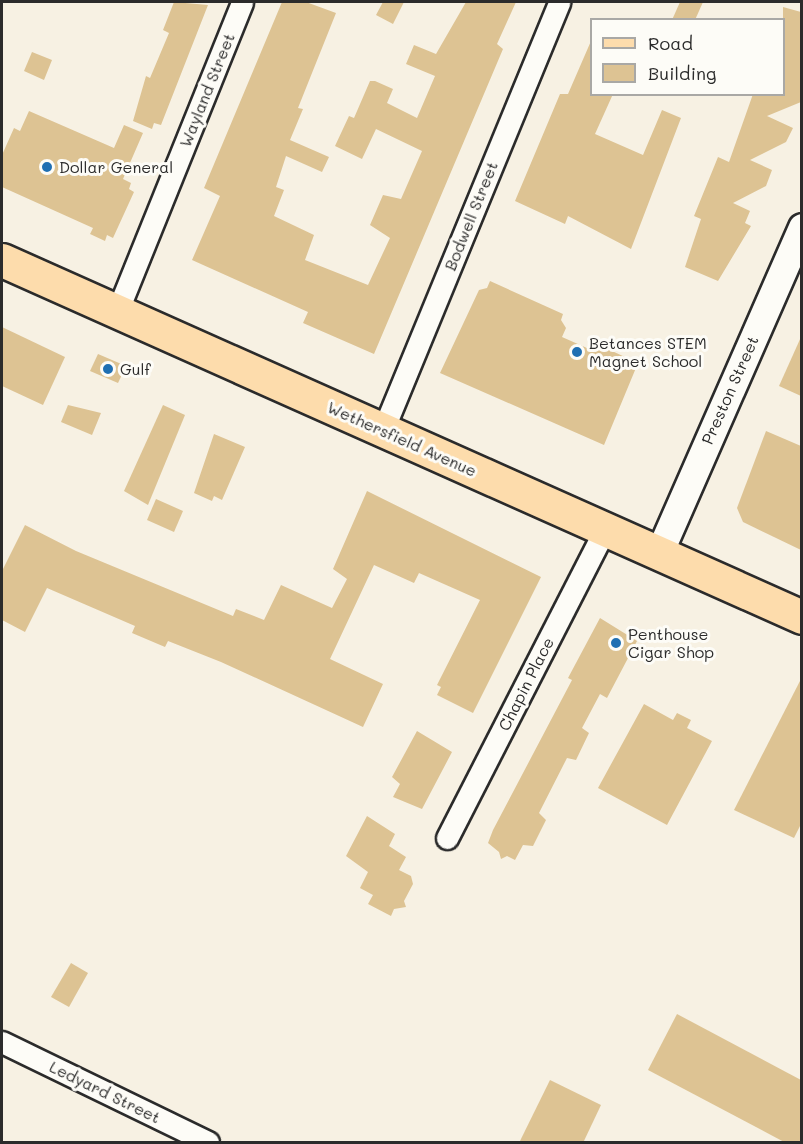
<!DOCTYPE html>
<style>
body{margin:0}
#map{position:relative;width:803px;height:1144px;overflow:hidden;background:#f7f1e3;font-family:Mali,sans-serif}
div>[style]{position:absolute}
.building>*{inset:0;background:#ddc393}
.roads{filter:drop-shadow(2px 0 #2b2b2b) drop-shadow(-2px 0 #2b2b2b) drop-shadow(0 2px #2b2b2b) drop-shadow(0 -2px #2b2b2b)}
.minor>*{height:21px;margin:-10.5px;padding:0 10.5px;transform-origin:10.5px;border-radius:10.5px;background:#fdfcf7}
.tertiary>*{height:27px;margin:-13.5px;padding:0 13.5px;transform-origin:13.5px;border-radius:13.5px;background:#fdfcf7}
.primary>*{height:33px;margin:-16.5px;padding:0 16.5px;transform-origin:16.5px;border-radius:16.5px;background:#fddcac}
.dots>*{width:16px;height:16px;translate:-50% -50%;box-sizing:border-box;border:3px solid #fdfcf7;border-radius:50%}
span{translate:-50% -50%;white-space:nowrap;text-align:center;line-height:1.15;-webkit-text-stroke:6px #fdfcf7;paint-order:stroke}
.street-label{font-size:16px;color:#2b2b2b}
.poi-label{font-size:16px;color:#2b2b2b}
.left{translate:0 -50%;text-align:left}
.frame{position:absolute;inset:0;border:3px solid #2b2b2b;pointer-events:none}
.legend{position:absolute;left:590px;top:18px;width:195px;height:78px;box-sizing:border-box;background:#fdfcf7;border:2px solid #a9a8a5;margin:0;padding:8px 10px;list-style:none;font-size:18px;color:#2b2b2b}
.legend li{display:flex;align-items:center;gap:12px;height:30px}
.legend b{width:30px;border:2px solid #a9a8a5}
</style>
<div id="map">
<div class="building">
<div style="clip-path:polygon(174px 2px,208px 5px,161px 125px,154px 123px,152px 129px,133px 121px,146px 76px,150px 78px,169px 33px,163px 30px)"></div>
<div style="clip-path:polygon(282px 2px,306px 2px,336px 13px,298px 108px,303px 109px,290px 140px,329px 157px,322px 172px,286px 156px,276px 187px,284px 190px,274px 216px,314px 235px,305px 260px,368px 285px,390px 238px,370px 225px,383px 195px,401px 199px,422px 151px,376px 129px,362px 159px,335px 146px,349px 116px,354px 118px,370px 81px,375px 81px,393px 89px,387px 103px,417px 118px,435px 76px,406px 64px,414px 45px,436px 54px,466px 2px,516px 2px,497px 44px,503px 49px,374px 354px,303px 323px,308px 312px,192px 260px,220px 196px,204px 188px)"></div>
<div style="clip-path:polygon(383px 2px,404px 2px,393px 24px,376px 15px)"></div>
<div style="clip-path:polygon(680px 2px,703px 2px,695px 20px,672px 20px)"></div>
<div style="clip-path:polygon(783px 7px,801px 12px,801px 102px,767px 116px,793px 128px,786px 142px,750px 160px,772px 170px,766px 186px,733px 203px,750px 211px,745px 223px,751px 226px,718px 281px,685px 267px,701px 219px,694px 216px,718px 157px,729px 162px,753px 94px,783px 94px)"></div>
<div style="clip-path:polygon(591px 41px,591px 94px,613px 94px,595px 134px,643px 155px,662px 110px,681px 118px,631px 249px,568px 216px,565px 224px,515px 201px,560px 94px,568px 94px)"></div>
<div style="clip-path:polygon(32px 52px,52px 60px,44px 80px,24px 71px)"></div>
<div style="clip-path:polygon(29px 111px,114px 148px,124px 125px,143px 133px,123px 179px,131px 183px,129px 189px,134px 192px,113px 238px,107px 235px,105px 241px,90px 234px,93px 228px,2px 187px,2px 155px,14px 128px,20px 131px)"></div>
<div style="clip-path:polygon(490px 281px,563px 314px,561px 320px,566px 328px,562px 337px,596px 352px,599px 345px,638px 363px,604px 445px,440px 373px,479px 290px,487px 288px)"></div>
<div style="clip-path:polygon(2px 327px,65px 357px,43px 405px,2px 386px)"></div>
<div style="clip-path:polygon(801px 337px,801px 396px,779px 386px)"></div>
<div style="clip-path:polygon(98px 354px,126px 366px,118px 383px,90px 371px)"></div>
<div style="clip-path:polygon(68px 405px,101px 413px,92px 435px,61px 422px)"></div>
<div style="clip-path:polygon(163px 405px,185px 415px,148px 505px,124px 491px)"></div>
<div style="clip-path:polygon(766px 431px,801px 446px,801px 550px,743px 522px,737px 508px)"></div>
<div style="clip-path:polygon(214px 434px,245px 447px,222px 500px,214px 496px,212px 501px,194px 493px)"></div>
<div style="clip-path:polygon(367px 491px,541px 577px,473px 713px,437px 695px,441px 687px,437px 685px,480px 600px,419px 573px,414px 583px,374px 565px,330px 659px,383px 684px,363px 727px,221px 662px,168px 641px,165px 647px,132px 633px,135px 626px,47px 588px,25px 632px,2px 620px,2px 571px,25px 525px,76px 551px,233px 616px,236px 609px,264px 620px,281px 585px,332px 608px,347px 579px,333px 569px)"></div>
<div style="clip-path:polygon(156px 499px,183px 511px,174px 532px,147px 520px)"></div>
<div style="clip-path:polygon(600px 618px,637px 641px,607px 698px,600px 694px,582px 728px,589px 733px,576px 760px,567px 758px,539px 813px,546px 820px,533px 846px,523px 845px,515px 860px,507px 856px,501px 859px,499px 852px,488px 843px,493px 830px,572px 680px,568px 678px)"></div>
<div style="clip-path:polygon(801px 679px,801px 824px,794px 838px,734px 810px)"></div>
<div style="clip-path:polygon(644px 704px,673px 720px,677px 713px,691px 720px,687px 728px,712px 741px,667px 825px,598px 788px)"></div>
<div style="clip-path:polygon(417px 731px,452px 752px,422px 809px,393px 797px,400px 784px,392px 777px)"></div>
<div style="clip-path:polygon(367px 816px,395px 834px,389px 846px,406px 857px,399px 870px,411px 876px,413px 884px,404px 901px,406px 907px,394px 909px,391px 916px,368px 904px,373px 895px,360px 888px,368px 872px,346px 856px)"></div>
<div style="clip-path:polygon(71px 963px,88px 973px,69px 1007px,51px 997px)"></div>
<div style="clip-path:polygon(677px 1014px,801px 1080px,801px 1143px,786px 1143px,648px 1070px)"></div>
<div style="clip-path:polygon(550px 1080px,601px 1105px,583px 1143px,519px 1143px)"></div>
</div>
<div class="roads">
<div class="minor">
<div style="left:117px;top:312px;width:334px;rotate:-68deg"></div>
<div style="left:383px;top:430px;width:463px;rotate:-67.6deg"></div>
<div style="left:447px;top:838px;width:347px;rotate:-62.9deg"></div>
<div style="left:2px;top:1042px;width:229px;rotate:25.9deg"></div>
</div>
<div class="tertiary">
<div style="left:659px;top:553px;width:356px;rotate:-66.3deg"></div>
</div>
<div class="primary">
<div style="left:2px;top:260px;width:876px;rotate:24.05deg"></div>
</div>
</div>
<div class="dots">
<div style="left:47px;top:167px;background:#1f6fb2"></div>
<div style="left:577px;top:352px;background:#1f6fb2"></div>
<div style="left:108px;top:369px;background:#1f6fb2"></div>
<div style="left:616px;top:643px;background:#1f6fb2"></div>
</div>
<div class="street-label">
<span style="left:207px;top:90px;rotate:-68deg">Wayland Street</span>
<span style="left:471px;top:216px;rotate:-68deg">Bodwell Street</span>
<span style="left:730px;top:390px;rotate:-66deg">Preston Street</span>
<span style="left:402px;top:439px;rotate:24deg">Wethersfield Avenue</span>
<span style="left:526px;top:684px;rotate:-63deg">Chapin Place</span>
<span style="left:105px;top:1092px;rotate:26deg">Ledyard Street</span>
</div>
<div class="poi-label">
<span class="left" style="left:59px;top:167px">Dollar General</span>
<span class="left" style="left:589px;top:352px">Betances STEM<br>Magnet School</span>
<span class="left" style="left:120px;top:369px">Gulf</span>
<span class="left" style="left:628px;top:643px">Penthouse<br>Cigar Shop</span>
</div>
<div class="frame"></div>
<ul class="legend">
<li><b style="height:8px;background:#fddcac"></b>Road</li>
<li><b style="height:16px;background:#ddc393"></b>Building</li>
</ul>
</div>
